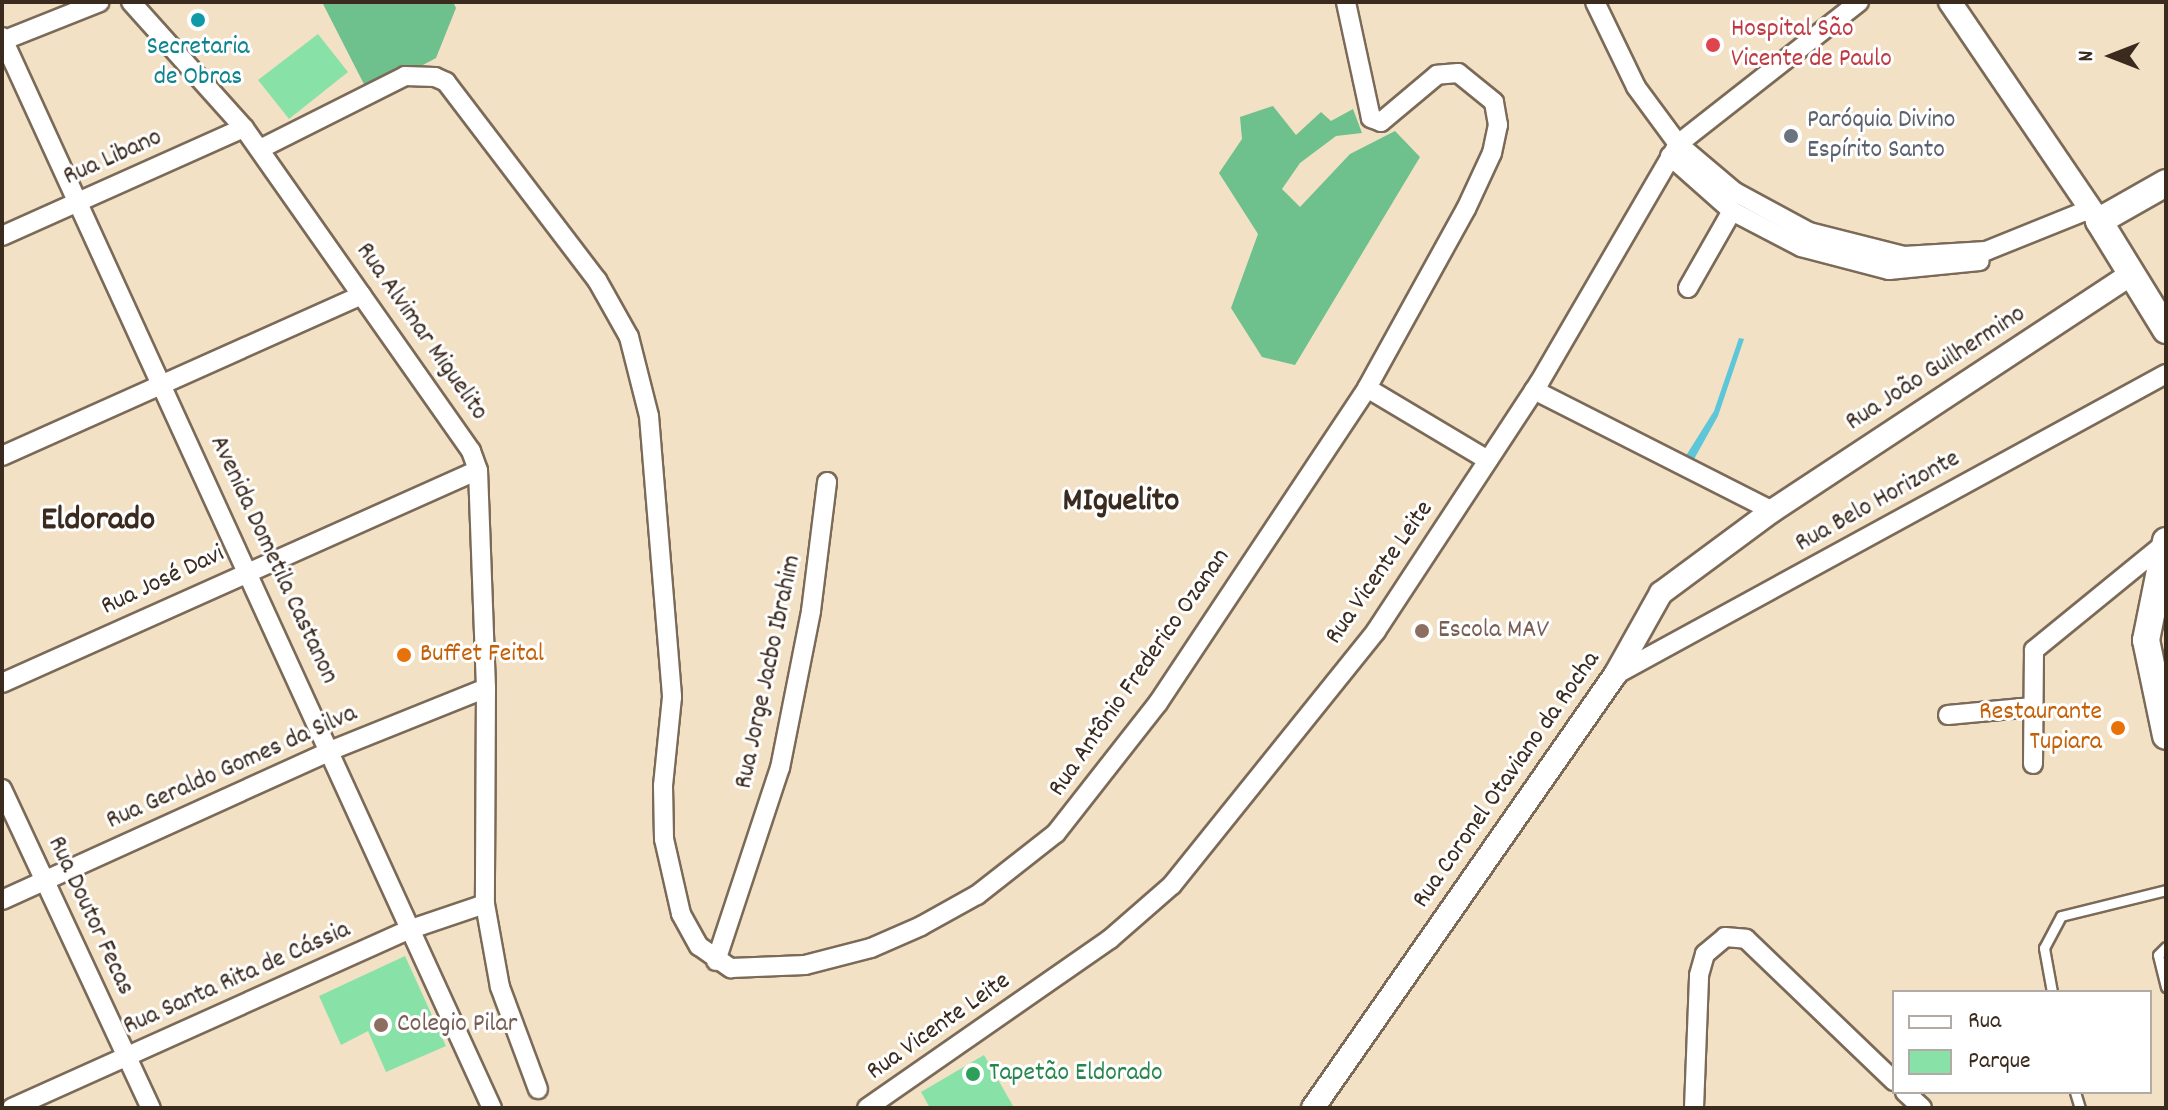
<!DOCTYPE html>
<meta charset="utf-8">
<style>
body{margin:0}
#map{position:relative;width:2168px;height:1110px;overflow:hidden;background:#f3e1c5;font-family:Dekko,sans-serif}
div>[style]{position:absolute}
.green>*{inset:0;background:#88e2a7}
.forest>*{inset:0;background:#6ec08c}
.water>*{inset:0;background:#5dc6d8}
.roads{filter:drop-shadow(2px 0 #7b6a58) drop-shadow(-2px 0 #7b6a58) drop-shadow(0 2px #7b6a58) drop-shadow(0 -2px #7b6a58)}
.service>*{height:9px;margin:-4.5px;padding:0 4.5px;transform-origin:4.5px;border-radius:4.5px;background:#fff}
.minor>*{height:18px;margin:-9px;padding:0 9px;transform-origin:9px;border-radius:9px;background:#fff}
.tertiary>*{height:22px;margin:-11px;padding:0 11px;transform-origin:11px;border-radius:11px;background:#fff}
.secondary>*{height:26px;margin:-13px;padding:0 13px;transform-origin:13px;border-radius:13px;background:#fff}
.dots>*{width:22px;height:22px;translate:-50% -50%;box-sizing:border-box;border:4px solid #fff;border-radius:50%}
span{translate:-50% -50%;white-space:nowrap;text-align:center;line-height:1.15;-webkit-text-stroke:6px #fff;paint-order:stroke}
.health-label{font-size:26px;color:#be3a42}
.left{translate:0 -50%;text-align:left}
.culture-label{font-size:26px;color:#0d838f}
.worship-label{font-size:26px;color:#5b616d}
.street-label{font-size:26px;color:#3b2a1e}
.education-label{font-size:26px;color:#785e54}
.food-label{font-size:26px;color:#c56008}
.right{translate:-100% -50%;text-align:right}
.leisure-label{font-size:26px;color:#27864d}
.district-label{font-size:34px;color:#3b2a1e;font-weight:700}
.frame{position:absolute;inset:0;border:4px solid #3b2a1e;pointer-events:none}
.legend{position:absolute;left:1892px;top:990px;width:260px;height:104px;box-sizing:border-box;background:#fff;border:2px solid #b1aaa5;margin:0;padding:10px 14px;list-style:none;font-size:24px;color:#3b2a1e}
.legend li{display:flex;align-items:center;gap:16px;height:40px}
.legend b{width:40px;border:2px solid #b1aaa5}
.north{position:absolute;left:2072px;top:16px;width:80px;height:80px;-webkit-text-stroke:6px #fff;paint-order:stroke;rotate:270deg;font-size:22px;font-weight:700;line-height:32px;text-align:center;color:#3b2a1e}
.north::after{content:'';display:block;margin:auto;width:28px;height:36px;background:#3b2a1e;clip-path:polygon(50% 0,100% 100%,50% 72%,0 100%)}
</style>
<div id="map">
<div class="green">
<div style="clip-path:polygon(318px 34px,348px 72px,289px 119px,258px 80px)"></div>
<div style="clip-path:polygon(405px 956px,446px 1046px,386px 1072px,368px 1031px,341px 1045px,319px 996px)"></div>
<div style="clip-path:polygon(984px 1055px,1013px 1106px,930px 1108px,921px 1092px)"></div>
</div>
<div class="forest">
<div style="clip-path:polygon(322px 2px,453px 2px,456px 8px,436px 58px,369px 94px)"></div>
<div style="clip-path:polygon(1273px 106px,1296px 135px,1321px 112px,1331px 121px,1353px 109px,1362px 133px,1336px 136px,1300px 163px,1282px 189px,1300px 207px,1350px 154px,1395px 131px,1420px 157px,1295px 365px,1262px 357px,1231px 308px,1258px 234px,1219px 173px,1242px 139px,1240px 117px)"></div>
</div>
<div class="water">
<div style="clip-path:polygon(1739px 338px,1744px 339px,1718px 416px,1693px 461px,1682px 462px,1714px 411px)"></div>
</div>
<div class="roads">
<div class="service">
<div style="left:2166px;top:947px;width:11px;rotate:135deg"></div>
<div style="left:2158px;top:955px;width:33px;rotate:76deg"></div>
<div style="left:2052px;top:992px;width:45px;rotate:-100.3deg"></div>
<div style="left:2044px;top:948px;width:36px;rotate:-62deg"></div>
<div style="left:2061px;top:916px;width:108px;rotate:-13.9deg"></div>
<div style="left:2075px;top:1092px;width:17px;rotate:73deg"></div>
</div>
<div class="minor">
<div style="left:131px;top:2px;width:169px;rotate:48.1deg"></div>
<div style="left:244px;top:128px;width:395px;rotate:54.9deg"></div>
<div style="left:471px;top:451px;width:20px;rotate:70deg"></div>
<div style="left:478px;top:470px;width:218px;rotate:87.9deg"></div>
<div style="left:486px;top:688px;width:216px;rotate:90.3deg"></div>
<div style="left:485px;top:904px;width:84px;rotate:79.8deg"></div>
<div style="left:500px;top:987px;width:109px;rotate:69.6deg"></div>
<div style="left:1595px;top:2px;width:94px;rotate:64.2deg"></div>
<div style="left:1636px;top:87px;width:71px;rotate:53.6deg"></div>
<div style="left:1678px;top:144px;width:75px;rotate:40.1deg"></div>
<div style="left:1735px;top:192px;width:84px;rotate:28.4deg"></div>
<div style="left:1809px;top:232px;width:98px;rotate:14.2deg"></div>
<div style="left:1904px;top:256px;width:82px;rotate:-3.5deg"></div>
<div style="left:1986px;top:251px;width:112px;rotate:-22deg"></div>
<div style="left:2px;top:37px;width:1178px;rotate:65.42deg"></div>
<div style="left:2px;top:41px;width:105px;rotate:-21.7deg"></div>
<div style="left:260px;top:149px;width:162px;rotate:-26.7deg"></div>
<div style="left:405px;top:76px;width:30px;rotate:2deg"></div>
<div style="left:435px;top:77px;width:12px;rotate:24deg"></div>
<div style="left:446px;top:82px;width:249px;rotate:52.7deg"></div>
<div style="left:597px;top:280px;width:65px;rotate:60.7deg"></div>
<div style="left:629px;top:337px;width:81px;rotate:75.8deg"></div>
<div style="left:649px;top:416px;width:282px;rotate:85.3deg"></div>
<div style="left:672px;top:697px;width:89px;rotate:95.8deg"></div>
<div style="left:663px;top:786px;width:53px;rotate:88.9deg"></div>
<div style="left:664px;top:839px;width:77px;rotate:77.2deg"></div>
<div style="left:681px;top:914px;width:37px;rotate:61deg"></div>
<div style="left:699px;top:946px;width:39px;rotate:35deg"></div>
<div style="left:731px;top:968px;width:74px;rotate:-2.3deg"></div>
<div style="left:805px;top:965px;width:68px;rotate:-14.4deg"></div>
<div style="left:871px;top:948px;width:55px;rotate:-23.7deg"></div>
<div style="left:921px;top:926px;width:64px;rotate:-29deg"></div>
<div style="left:977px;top:895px;width:100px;rotate:-38.1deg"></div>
<div style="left:1056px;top:833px;width:165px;rotate:-51.9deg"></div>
<div style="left:1158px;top:703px;width:378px;rotate:-56.4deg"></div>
<div style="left:1367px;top:388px;width:205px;rotate:-61.1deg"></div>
<div style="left:1466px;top:209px;width:62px;rotate:-65.1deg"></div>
<div style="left:1492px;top:153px;width:29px;rotate:-78deg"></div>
<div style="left:1498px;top:125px;width:23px;rotate:-100deg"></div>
<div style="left:1494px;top:102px;width:46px;rotate:-141.1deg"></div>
<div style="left:1458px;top:73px;width:21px;rotate:175deg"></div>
<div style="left:1437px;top:75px;width:73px;rotate:140deg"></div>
<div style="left:1381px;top:122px;width:11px;rotate:-158deg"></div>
<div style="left:1371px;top:118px;width:119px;rotate:-102.2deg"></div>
<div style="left:1670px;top:156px;width:83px;rotate:41.6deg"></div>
<div style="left:1732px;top:211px;width:78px;rotate:27.6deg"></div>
<div style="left:1801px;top:247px;width:91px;rotate:14.6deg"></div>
<div style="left:1889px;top:270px;width:91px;rotate:-5.6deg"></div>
<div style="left:2px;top:236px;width:265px;rotate:-24.1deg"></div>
<div style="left:1688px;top:288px;width:89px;rotate:-60.3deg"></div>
<div style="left:1367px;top:388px;width:141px;rotate:30.8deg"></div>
<div style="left:1534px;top:390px;width:267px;rotate:26.9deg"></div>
<div style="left:2px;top:456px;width:394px;rotate:-24.1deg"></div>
<div style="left:1615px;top:675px;width:628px;rotate:-28.65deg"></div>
<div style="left:2px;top:683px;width:521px;rotate:-24.11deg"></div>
<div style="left:1948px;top:715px;width:85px;rotate:-5.4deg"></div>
<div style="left:2033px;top:764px;width:114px;rotate:-89.5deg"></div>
<div style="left:2034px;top:650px;width:168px;rotate:-39.2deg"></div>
<div style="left:2px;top:789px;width:352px;rotate:65deg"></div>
<div style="left:2px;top:900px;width:362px;rotate:-24.4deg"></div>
<div style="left:332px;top:750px;width:166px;rotate:-21.9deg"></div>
<div style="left:716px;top:961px;width:203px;rotate:-71.7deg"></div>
<div style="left:780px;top:768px;width:160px;rotate:-78.8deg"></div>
<div style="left:811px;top:611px;width:130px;rotate:-82.9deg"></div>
<div style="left:1905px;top:1092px;width:23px;rotate:43deg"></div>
<div style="left:12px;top:1108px;width:437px;rotate:-24.2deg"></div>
<div style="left:411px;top:929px;width:78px;rotate:-18.7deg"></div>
<div style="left:867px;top:1108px;width:296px;rotate:-34.8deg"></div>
<div style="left:1110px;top:939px;width:82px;rotate:-41.1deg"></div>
<div style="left:1172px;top:885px;width:326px;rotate:-51.2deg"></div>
<div style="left:1376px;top:631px;width:297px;rotate:-56.7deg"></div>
<div style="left:1539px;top:383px;width:276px;rotate:-59.8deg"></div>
<div style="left:1678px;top:144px;width:230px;rotate:-38.1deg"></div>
<div style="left:1694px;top:1108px;width:133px;rotate:-87.8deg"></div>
<div style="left:1699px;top:975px;width:22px;rotate:-74deg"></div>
<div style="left:1705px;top:954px;width:26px;rotate:-40deg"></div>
<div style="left:1725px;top:937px;width:21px;rotate:5deg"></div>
<div style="left:1746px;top:939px;width:205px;rotate:43.8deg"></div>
</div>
<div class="tertiary">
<div style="left:1950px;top:2px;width:265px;rotate:55.8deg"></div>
<div style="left:1313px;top:1108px;width:528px;rotate:-55.11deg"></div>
<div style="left:1615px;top:675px;width:94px;rotate:-60.7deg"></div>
<div style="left:1661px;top:593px;width:138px;rotate:-36.5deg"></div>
<div style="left:1772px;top:511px;width:431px;rotate:-33.4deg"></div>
</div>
<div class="secondary">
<div style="left:2166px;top:183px;width:77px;rotate:150.4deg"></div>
<div style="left:2099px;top:221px;width:128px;rotate:58.4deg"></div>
<div style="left:2166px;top:541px;width:101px;rotate:101.4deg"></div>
<div style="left:2146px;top:640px;width:98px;rotate:78.2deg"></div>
</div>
</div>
<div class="dots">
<div style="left:198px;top:20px;background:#0f9aa8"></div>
<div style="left:1713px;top:45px;background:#e0444e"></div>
<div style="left:1791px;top:136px;background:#6b7280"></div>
<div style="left:1422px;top:631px;background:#8d6e63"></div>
<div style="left:404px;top:655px;background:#e8710a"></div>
<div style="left:2118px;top:728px;background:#e8710a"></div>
<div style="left:381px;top:1025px;background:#8d6e63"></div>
<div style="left:973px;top:1074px;background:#2e9e5b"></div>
</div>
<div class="health-label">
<span class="left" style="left:1731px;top:45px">Hospital São<br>Vicente de Paulo</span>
</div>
<div class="culture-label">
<span style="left:198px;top:63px">Secretaria<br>de Obras</span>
</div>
<div class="worship-label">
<span class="left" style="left:1807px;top:136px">Paróquia Divino<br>Espírito Santo</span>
</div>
<div class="street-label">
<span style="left:113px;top:158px;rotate:-24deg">Rua Libano</span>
<span style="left:421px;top:332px;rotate:55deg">Rua Alvimar Miguelito</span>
<span style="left:1936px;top:369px;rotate:-33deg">Rua João Guilhermino</span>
<span style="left:1878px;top:502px;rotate:-29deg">Rua Belo Horizonte</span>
<span style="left:273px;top:560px;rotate:65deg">Avenida Dometila Castanon</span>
<span style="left:1380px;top:573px;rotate:-55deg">Rua Vicente Leite</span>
<span style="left:163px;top:581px;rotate:-25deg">Rua José Davi</span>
<span style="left:769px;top:672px;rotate:-78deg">Rua Jorge Jacbo Ibrahim</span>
<span style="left:1140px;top:673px;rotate:-55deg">Rua Antônio Frederico Ozanan</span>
<span style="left:232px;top:768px;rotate:-24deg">Rua Geraldo Gomes da Silva</span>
<span style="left:1507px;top:780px;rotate:-55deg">Rua Coronel Otaviano da Rocha</span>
<span style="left:90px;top:916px;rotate:65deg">Rua Doutor Fecas</span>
<span style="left:237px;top:979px;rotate:-24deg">Rua Santa Rita de Cássia</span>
<span style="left:939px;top:1027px;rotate:-35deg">Rua Vicente Leite</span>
</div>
<div class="education-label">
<span class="left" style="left:1438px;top:631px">Escola MAV</span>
<span class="left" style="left:397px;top:1025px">Colegio Pilar</span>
</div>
<div class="food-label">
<span class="left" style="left:420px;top:655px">Buffet Feital</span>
<span class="right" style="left:2102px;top:728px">Restaurante<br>Tupiara</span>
</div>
<div class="leisure-label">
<span class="left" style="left:989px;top:1074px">Tapetão Eldorado</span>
</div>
<div class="district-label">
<span style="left:1121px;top:503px">MIguelito</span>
<span style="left:98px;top:522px">Eldorado</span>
</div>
<div class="frame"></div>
<ul class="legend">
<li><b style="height:10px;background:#fff"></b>Rua</li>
<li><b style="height:22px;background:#88e2a7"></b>Parque</li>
</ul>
<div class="north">N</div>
</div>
